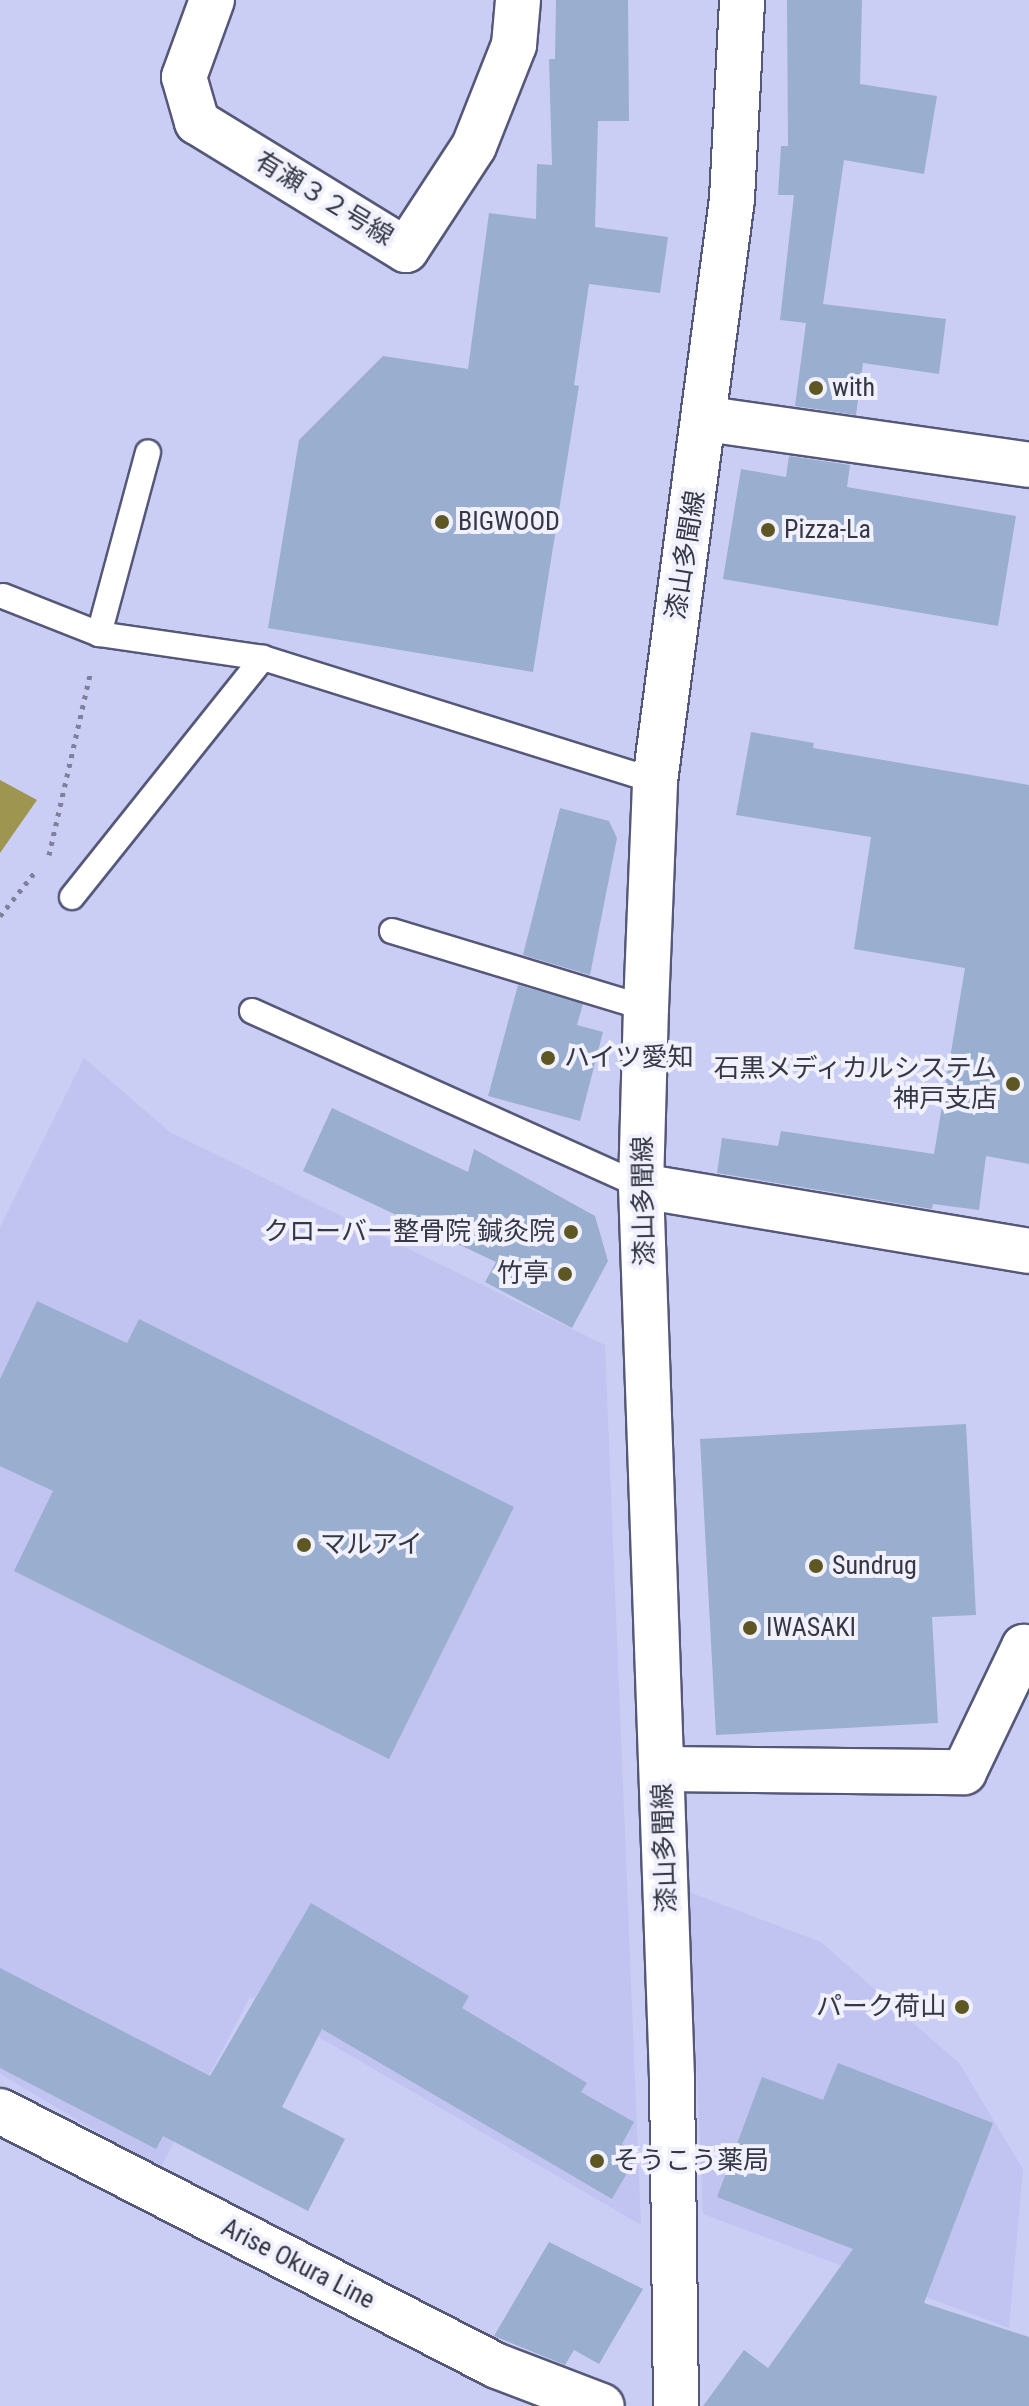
<!DOCTYPE html>
<meta charset="utf-8">
<style>
body{margin:0}
#map{position:relative;width:1029px;height:2406px;overflow:hidden;background:#cbcef4;font-family:"Roboto Condensed","Noto Sans JP",sans-serif}
div>[style]{position:absolute}
.built>*{inset:0;background:#c1c4f1}
.forest>*{inset:0;background:#9e9551}
.building>*{inset:0;background:#9aaecf}
.path>*{height:5px;margin-top:-2.5px;transform-origin:0;background:repeating-linear-gradient(90deg,#7f819b 0 4px,transparent 0 10px)}
.roads{filter:drop-shadow(2px 0 #565879) drop-shadow(-2px 0 #565879) drop-shadow(0 2px #565879) drop-shadow(0 -2px #565879)}
.service>*{height:24px;margin:-12px;padding:0 12px;transform-origin:12px;border-radius:12px;background:#fff}
.minor>*{height:44px;margin:-22px;padding:0 22px;transform-origin:22px;border-radius:22px;background:#fff}
.tertiary>*{height:44px;margin:-22px;padding:0 22px;transform-origin:22px;border-radius:22px;background:#fff}
.secondary>*{height:44px;margin:-22px;padding:0 22px;transform-origin:22px;border-radius:22px;background:#fff}
.dots>*{width:22px;height:22px;translate:-50% -50%;box-sizing:border-box;border:4px solid #f0f1fd;border-radius:50%}
span{translate:-50% -50%;white-space:nowrap;text-align:center;line-height:1.15;-webkit-text-stroke:8px #f0f1fd;paint-order:stroke}
.street-label{font-size:26px;color:#363746}
.poi-label{font-size:26px;color:#363746}
.left{translate:0 -50%;text-align:left}
.right{translate:-100% -50%;text-align:right}
</style>
<div id="map">
<div class="built">
<div style="clip-path:polygon(84px 1058px,170px 1132px,605px 1345px,641px 2225px,250px 1997px,160px 2169px,0 2074px,0 1227px)"></div>
<div style="clip-path:polygon(689px 1892px,821px 1942px,960px 2064px,1023px 2169px,1009px 2328px,703px 2214px)"></div>
</div>
<div class="forest">
<div style="clip-path:polygon(0 780px,37px 800px,0 853px)"></div>
</div>
<div class="building">
<div style="clip-path:polygon(556px 0,628px 0,629px 121px,598px 121px,595px 227px,668px 237px,660px 293px,589px 284px,574px 385px,579px 386px,533px 672px,268px 628px,299px 440px,383px 356px,468px 369px,489px 213px,536px 219px,537px 164px,552px 165px,549px 59px,555px 59px)"></div>
<div style="clip-path:polygon(787px 0,862px 0,860px 84px,937px 96px,924px 174px,844px 160px,823px 304px,946px 319px,939px 374px,863px 363px,856px 415px,795px 406px,806px 323px,780px 320px,794px 195px,778px 195px,781px 146px,788px 146px)"></div>
<div style="clip-path:polygon(789px 456px,850px 465px,847px 487px,1016px 516px,998px 626px,723px 579px,741px 469px,786px 477px)"></div>
<div style="clip-path:polygon(751px 732px,814px 743px,813px 748px,1029px 785px,1029px 1164px,986px 1156px,979px 1210px,933px 1204px,932px 1209px,717px 1173px,722px 1138px,778px 1146px,781px 1131px,934px 1154px,965px 968px,854px 949px,871px 837px,736px 815px)"></div>
<div style="clip-path:polygon(560px 808px,609px 821px,617px 838px,590px 975px,523px 955px)"></div>
<div style="clip-path:polygon(518px 985px,583px 1004px,577px 1025px,603px 1032px,580px 1121px,488px 1096px)"></div>
<div style="clip-path:polygon(332px 1108px,468px 1172px,474px 1149px,595px 1216px,608px 1261px,572px 1328px,485px 1282px,496px 1262px,303px 1171px)"></div>
<div style="clip-path:polygon(37px 1301px,127px 1343px,139px 1319px,514px 1507px,389px 1759px,14px 1571px,53px 1491px,0 1466px,0 1379px)"></div>
<div style="clip-path:polygon(966px 1424px,976px 1615px,932px 1617px,938px 1723px,716px 1735px,700px 1439px)"></div>
<div style="clip-path:polygon(311px 1903px,469px 1996px,462px 2008px,587px 2083px,581px 2092px,634px 2122px,622px 2144px,638px 2154px,612px 2199px,322px 2029px,282px 2107px,345px 2139px,308px 2211px,163px 2136px,156px 2149px,0 2068px,0 1968px,210px 2076px)"></div>
<div style="clip-path:polygon(838px 2063px,993px 2123px,924px 2303px,1029px 2337px,1029px 2406px,703px 2406px,744px 2350px,768px 2368px,853px 2249px,717px 2197px,762px 2077px,823px 2100px)"></div>
<div style="clip-path:polygon(549px 2242px,643px 2289px,599px 2364px,574px 2350px,565px 2365px,494px 2336px)"></div>
</div>
<div class="path">
<div style="left:49px;top:855px;width:186px;rotate:-77.2deg"></div>
<div style="left:0;top:916px;width:56px;rotate:-51.5deg"></div>
</div>
<div class="roads">
<div class="service">
<div style="left:3px;top:596px;width:103px;rotate:21.6deg"></div>
<div style="left:99px;top:634px;width:166px;rotate:8.3deg"></div>
<div style="left:263px;top:658px;width:411px;rotate:17.4deg"></div>
<div style="left:99px;top:634px;width:188px;rotate:-74.9deg"></div>
<div style="left:72px;top:897px;width:306px;rotate:-51.4deg"></div>
<div style="left:392px;top:931px;width:265px;rotate:16.9deg"></div>
<div style="left:252px;top:1011px;width:427px;rotate:24.2deg"></div>
</div>
<div class="minor">
<div style="left:212px;top:0;width:82px;rotate:110deg"></div>
<div style="left:184px;top:77px;width:47px;rotate:73.9deg"></div>
<div style="left:197px;top:122px;width:245px;rotate:31.5deg"></div>
<div style="left:406px;top:250px;width:124px;rotate:-56.8deg"></div>
<div style="left:474px;top:146px;width:109px;rotate:-68.4deg"></div>
<div style="left:514px;top:45px;width:45px;rotate:-84.9deg"></div>
<div style="left:707px;top:419px;width:325px;rotate:8.1deg"></div>
<div style="left:641px;top:1186px;width:393px;rotate:9.5deg"></div>
<div style="left:662px;top:1769px;width:302px;rotate:0.6deg"></div>
<div style="left:964px;top:1772px;width:139px;rotate:-64.4deg"></div>
<div style="left:1024px;top:1647px;width:5px;rotate:22deg"></div>
</div>
<div class="tertiary">
<div style="left:676px;top:2406px;width:328px;rotate:-90.7deg"></div>
<div style="left:672px;top:2078px;width:893px;rotate:-91.99deg"></div>
<div style="left:641px;top:1186px;width:178px;rotate:-88.4deg"></div>
<div style="left:646px;top:1008px;width:227px;rotate:-87.7deg"></div>
<div style="left:655px;top:781px;width:587px;rotate:-82.46deg"></div>
<div style="left:732px;top:199px;width:199px;rotate:-87.1deg"></div>
</div>
<div class="secondary">
<div style="left:0;top:2111px;width:559px;rotate:27.16deg"></div>
<div style="left:497px;top:2366px;width:112px;rotate:20.9deg"></div>
</div>
</div>
<div class="dots">
<div style="left:816px;top:388px;background:#5e5723"></div>
<div style="left:442px;top:522px;background:#5e5723"></div>
<div style="left:768px;top:530px;background:#5e5723"></div>
<div style="left:548px;top:1058px;background:#5e5723"></div>
<div style="left:1013px;top:1084px;background:#5e5723"></div>
<div style="left:571px;top:1232px;background:#5e5723"></div>
<div style="left:565px;top:1274px;background:#5e5723"></div>
<div style="left:304px;top:1545px;background:#5e5723"></div>
<div style="left:816px;top:1566px;background:#5e5723"></div>
<div style="left:750px;top:1628px;background:#5e5723"></div>
<div style="left:962px;top:2007px;background:#5e5723"></div>
<div style="left:597px;top:2161px;background:#5e5723"></div>
</div>
<div class="street-label">
<span style="left:324px;top:199px;rotate:31deg">有瀬３２号線</span>
<span style="left:686px;top:555px;rotate:-81deg">漆山多聞線</span>
<span style="left:644px;top:1201px;rotate:-91deg">漆山多聞線</span>
<span style="left:665px;top:1848px;rotate:-92deg">漆山多聞線</span>
<span style="left:298px;top:2264px;rotate:27deg">Arise Okura Line</span>
</div>
<div class="poi-label">
<span class="left" style="left:832px;top:388px">with</span>
<span class="left" style="left:458px;top:522px">BIGWOOD</span>
<span class="left" style="left:784px;top:530px">Pizza-La</span>
<span class="left" style="left:564px;top:1058px">ハイツ愛知</span>
<span class="right" style="left:997px;top:1084px">石黒メディカルシステム<br>神戸支店</span>
<span class="right" style="left:555px;top:1232px">クローバー整骨院 鍼灸院</span>
<span class="right" style="left:549px;top:1274px">竹亭</span>
<span class="left" style="left:320px;top:1545px">マルアイ</span>
<span class="left" style="left:832px;top:1566px">Sundrug</span>
<span class="left" style="left:766px;top:1628px">IWASAKI</span>
<span class="right" style="left:946px;top:2007px">パーク荷山</span>
<span class="left" style="left:613px;top:2161px">そうこう薬局</span>
</div>
</div>
